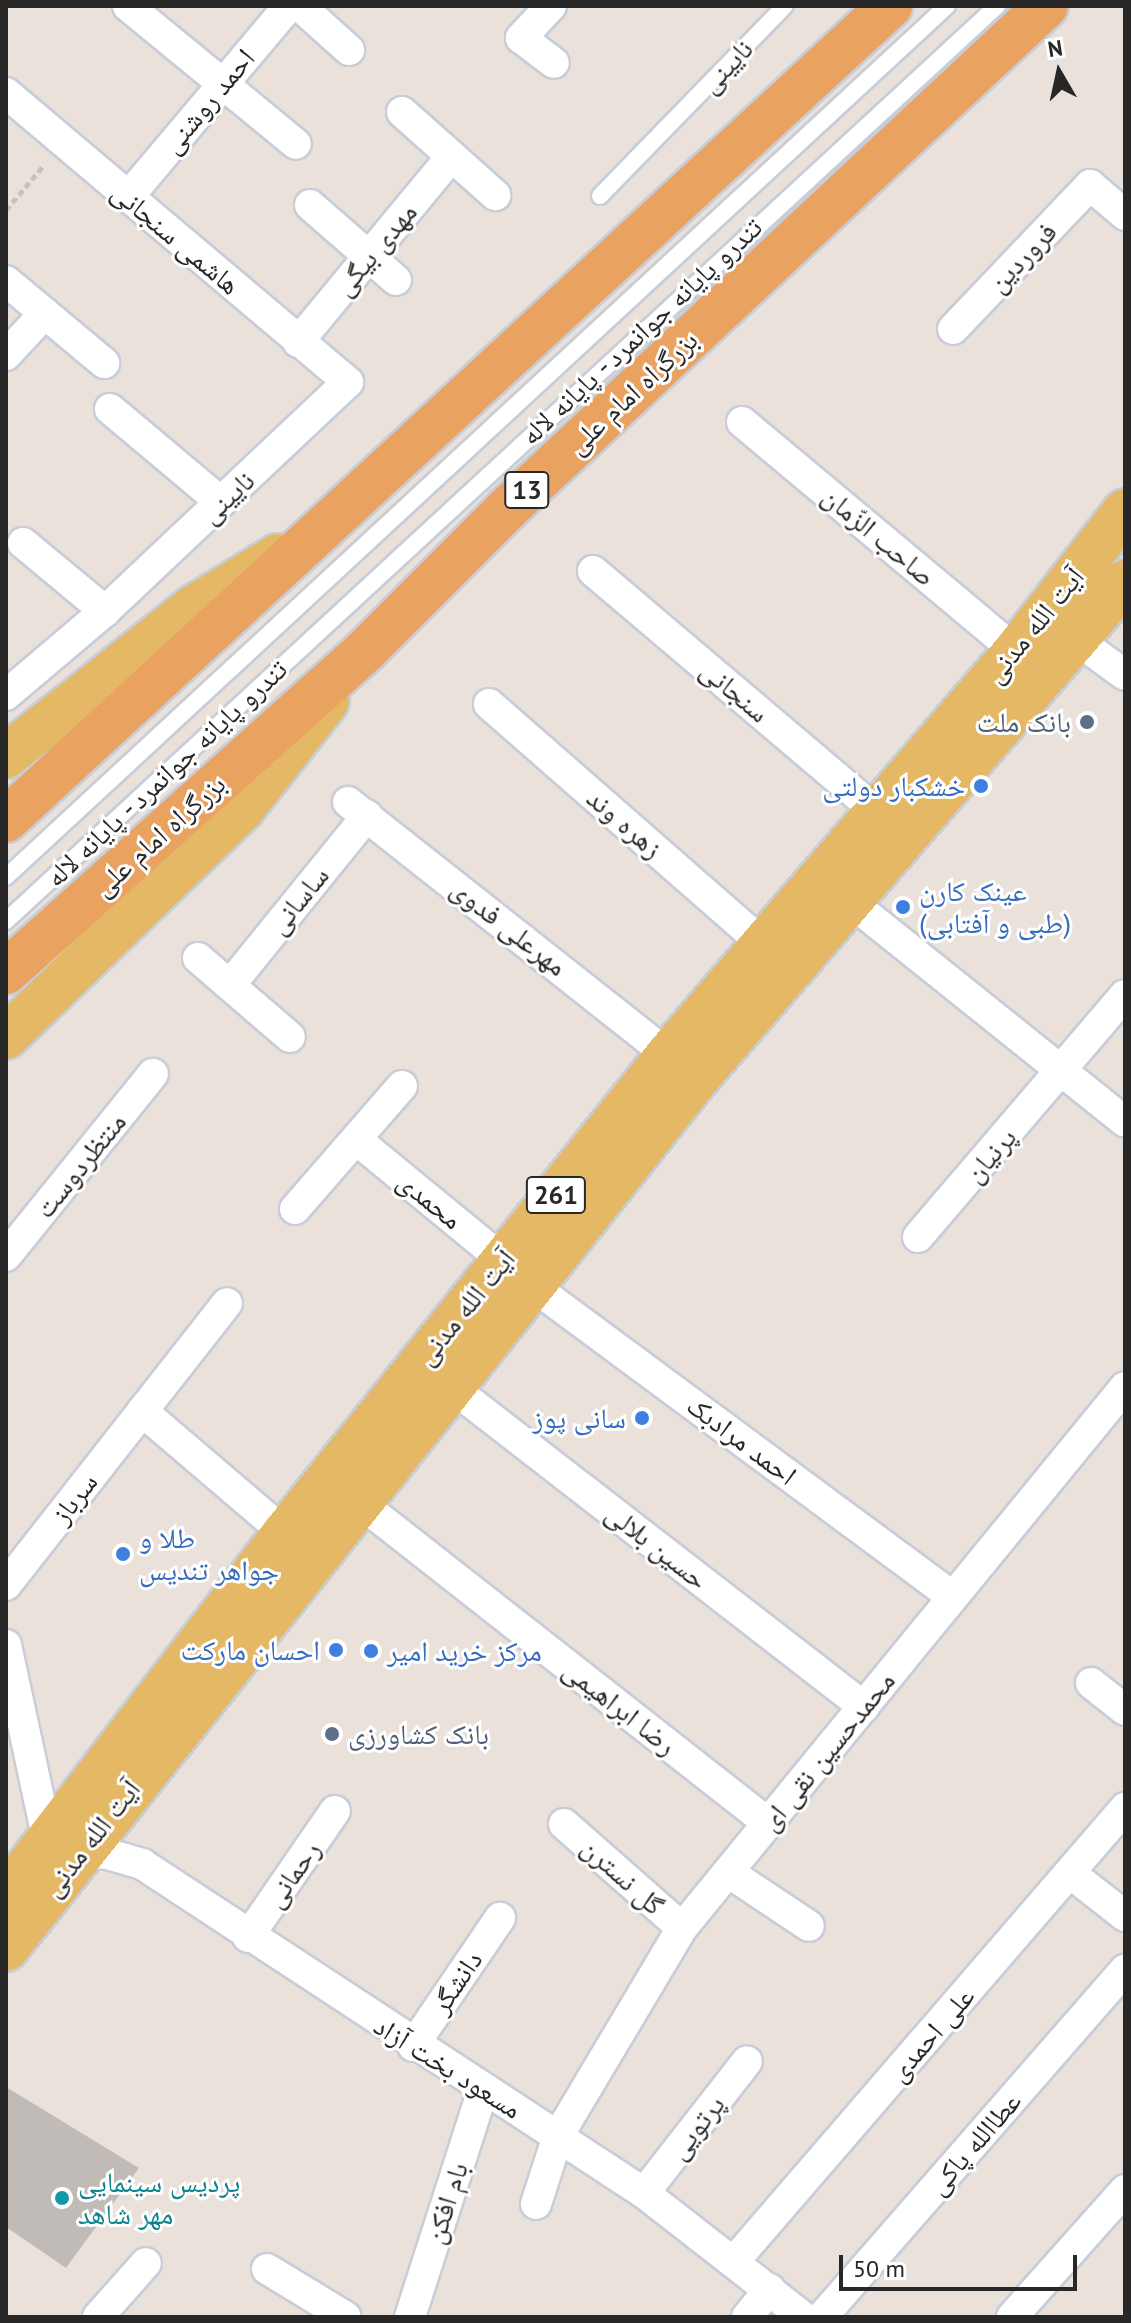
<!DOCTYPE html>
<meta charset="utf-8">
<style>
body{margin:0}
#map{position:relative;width:1131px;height:2323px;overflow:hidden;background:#e9e1da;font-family:"PT Sans","Noto Naskh Arabic",sans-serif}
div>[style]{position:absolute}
.building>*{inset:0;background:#c1bbb7}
.path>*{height:5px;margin-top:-2.5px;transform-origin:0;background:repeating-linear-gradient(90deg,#c3c3c3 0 6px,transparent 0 10px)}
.roads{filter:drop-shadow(2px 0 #c8cdd8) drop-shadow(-2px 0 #c8cdd8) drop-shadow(0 2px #c8cdd8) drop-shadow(0 -2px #c8cdd8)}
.service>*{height:16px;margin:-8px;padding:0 8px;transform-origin:8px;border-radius:8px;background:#fff}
.minor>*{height:30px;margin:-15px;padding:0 15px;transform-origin:15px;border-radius:15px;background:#fff}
.primary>*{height:44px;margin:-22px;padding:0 22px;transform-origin:22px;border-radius:22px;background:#e4b864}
.trunk>*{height:44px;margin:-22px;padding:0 22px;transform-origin:22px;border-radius:22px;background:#eaa261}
.dots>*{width:22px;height:22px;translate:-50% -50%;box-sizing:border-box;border:4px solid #fff;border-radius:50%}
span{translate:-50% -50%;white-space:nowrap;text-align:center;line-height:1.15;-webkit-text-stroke:6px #fff;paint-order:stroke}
.shield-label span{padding:2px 6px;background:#fff;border:2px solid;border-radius:6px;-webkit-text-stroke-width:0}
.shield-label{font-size:26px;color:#272727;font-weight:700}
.street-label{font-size:28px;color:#272727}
.service-label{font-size:28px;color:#4e5e75}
.right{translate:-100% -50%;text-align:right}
.left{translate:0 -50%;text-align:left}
.shop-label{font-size:28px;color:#366cbe}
.culture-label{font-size:28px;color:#0d838f}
.frame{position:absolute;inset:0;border:8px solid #272727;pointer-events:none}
.north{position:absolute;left:1019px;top:32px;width:80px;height:80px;-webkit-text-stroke:6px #fff;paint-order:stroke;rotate:351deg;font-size:22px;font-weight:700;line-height:32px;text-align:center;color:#272727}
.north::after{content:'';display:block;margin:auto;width:28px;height:36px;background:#272727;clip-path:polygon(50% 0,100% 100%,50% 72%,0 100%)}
.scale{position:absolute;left:839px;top:2255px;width:238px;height:36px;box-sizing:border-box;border:4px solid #272727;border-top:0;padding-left:10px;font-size:24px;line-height:28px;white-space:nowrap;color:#272727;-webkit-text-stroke:6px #fff;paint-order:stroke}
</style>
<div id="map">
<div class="building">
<div style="clip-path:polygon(6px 2087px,139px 2168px,66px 2268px,6px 2227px)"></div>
</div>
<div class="path">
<div style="left:6px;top:210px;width:59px;rotate:-49.8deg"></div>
</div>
<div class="roads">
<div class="service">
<div style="left:600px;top:196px;width:265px;rotate:-45.8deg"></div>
<div style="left:6px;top:877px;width:1282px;rotate:-42.79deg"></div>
<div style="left:6px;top:921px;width:1349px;rotate:-42.72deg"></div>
</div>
<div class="minor">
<div style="left:128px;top:6px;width:217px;rotate:39.4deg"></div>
<div style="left:300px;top:6px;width:66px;rotate:41.9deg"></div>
<div style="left:551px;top:6px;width:44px;rotate:133.2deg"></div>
<div style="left:521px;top:38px;width:41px;rotate:37.1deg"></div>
<div style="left:6px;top:93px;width:448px;rotate:40.2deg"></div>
<div style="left:348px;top:382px;width:334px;rotate:136.7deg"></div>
<div style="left:105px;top:611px;width:130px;rotate:139.7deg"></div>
<div style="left:402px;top:112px;width:125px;rotate:41.7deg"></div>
<div style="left:128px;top:197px;width:250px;rotate:-49.9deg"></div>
<div style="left:310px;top:205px;width:114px;rotate:41.1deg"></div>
<div style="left:6px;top:281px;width:128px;rotate:39.9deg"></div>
<div style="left:953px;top:329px;width:199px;rotate:-46.4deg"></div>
<div style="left:1090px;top:185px;width:46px;rotate:40.6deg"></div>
<div style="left:298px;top:342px;width:241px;rotate:-50.4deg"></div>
<div style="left:6px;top:355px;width:57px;rotate:-47.1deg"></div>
<div style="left:110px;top:409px;width:145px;rotate:40deg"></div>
<div style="left:742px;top:422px;width:357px;rotate:39.9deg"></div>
<div style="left:23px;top:543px;width:107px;rotate:39.7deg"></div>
<div style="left:593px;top:571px;width:372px;rotate:40.3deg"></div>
<div style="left:1077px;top:640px;width:59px;rotate:36.1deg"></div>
<div style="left:489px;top:704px;width:363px;rotate:41.2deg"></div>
<div style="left:348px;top:802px;width:408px;rotate:38.3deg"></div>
<div style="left:847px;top:899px;width:356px;rotate:38.7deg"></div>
<div style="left:198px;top:958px;width:121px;rotate:40.7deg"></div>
<div style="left:230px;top:985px;width:218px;rotate:-51deg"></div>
<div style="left:358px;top:1141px;width:188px;rotate:39.4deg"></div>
<div style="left:295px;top:1209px;width:163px;rotate:-49deg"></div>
<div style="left:918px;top:1237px;width:318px;rotate:-49.5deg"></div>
<div style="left:6px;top:1256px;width:234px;rotate:-51.1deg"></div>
<div style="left:530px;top:1284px;width:526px;rotate:36.5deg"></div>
<div style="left:450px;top:1386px;width:524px;rotate:37.79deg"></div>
<div style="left:142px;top:1411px;width:188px;rotate:40.5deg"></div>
<div style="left:359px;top:1502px;width:520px;rotate:38.13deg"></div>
<div style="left:6px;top:1585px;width:358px;rotate:-51.9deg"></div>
<div style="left:6px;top:1645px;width:195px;rotate:77.9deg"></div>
<div style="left:1091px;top:1683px;width:43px;rotate:38.5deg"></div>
<div style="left:564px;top:1824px;width:157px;rotate:41.4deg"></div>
<div style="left:76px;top:1856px;width:28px;rotate:-6deg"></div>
<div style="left:104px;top:1853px;width:40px;rotate:16deg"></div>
<div style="left:142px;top:1864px;width:600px;rotate:33.24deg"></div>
<div style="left:644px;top:2193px;width:202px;rotate:37.9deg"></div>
<div style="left:728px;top:1872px;width:97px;rotate:33.7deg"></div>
<div style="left:1070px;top:1873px;width:70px;rotate:38deg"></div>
<div style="left:248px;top:1937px;width:153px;rotate:-55.4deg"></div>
<div style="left:413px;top:2046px;width:155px;rotate:-55.8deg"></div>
<div style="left:644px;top:2193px;width:167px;rotate:-52deg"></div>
<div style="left:536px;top:2204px;width:71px;rotate:-72.1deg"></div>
<div style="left:558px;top:2136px;width:242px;rotate:-59.2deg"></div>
<div style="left:682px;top:1928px;width:699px;rotate:-50.69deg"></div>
<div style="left:736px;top:2259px;width:596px;rotate:-49.22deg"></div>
<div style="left:267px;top:2269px;width:92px;rotate:31.3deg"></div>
<div style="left:98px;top:2317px;width:72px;rotate:-48.4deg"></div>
<div style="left:410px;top:2317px;width:238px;rotate:-72.2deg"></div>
<div style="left:747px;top:2317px;width:36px;rotate:-51deg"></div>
<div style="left:822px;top:2317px;width:461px;rotate:-48.9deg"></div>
<div style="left:1012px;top:2317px;width:170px;rotate:-48.3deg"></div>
</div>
<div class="primary">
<div style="left:6px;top:756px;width:240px;rotate:-38.4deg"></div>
<div style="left:194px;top:607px;width:98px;rotate:-31.3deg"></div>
<div style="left:6px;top:1037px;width:328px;rotate:-44deg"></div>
<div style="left:242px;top:809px;width:137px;rotate:-51.8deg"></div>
<div style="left:6px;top:1895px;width:457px;rotate:-52.4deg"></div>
<div style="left:285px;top:1533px;width:613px;rotate:-51.3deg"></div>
<div style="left:668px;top:1055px;width:533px;rotate:-49.26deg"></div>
<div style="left:1016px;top:651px;width:177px;rotate:-52.1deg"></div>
<div style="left:6px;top:1949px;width:1107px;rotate:-51.57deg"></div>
<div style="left:694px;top:1082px;width:660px;rotate:-49.24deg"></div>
</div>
<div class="trunk">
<div style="left:6px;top:820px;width:1202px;rotate:-42.64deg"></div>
<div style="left:6px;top:972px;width:483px;rotate:-41.8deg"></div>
<div style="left:366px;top:650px;width:199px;rotate:-45deg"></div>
<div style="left:507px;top:509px;width:737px;rotate:-43.02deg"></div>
</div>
</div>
<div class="dots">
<div style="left:1087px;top:722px;background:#5c6f8a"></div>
<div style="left:981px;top:786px;background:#3f7fe0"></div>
<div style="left:903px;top:907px;background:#3f7fe0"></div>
<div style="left:642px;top:1418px;background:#3f7fe0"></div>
<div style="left:123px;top:1554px;background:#3f7fe0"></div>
<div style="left:336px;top:1650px;background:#3f7fe0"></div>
<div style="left:371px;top:1651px;background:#3f7fe0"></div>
<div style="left:332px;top:1734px;background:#5c6f8a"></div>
<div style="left:62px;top:2198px;background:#0f9aa8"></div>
</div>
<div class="shield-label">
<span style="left:527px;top:490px">13</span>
<span style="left:556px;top:1195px">261</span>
</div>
<div class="street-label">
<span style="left:726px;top:66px;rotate:-46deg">نایینی</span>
<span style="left:208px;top:101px;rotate:-50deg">احمد روشنی</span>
<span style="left:176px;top:238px;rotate:40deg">هاشمی سنجانی</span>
<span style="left:375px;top:249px;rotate:-50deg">مهدی بیگی</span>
<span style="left:1022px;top:257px;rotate:-46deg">فروردین</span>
<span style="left:641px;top:331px;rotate:-43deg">تندرو پایانه جوانمرد - پایانه لاله</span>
<span style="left:632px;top:392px;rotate:-43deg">بزرگراه امام علی</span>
<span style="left:227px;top:497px;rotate:-43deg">نایینی</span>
<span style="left:879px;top:536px;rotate:40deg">صاحب الزّمان</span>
<span style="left:1034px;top:625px;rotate:-51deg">آیت الله مدنی</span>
<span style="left:735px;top:691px;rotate:40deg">سنجانی</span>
<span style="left:166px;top:773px;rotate:-43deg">تندرو پایانه جوانمرد - پایانه لاله</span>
<span style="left:625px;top:823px;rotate:41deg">زهره وند</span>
<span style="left:159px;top:835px;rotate:-42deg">بزرگراه امام علی</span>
<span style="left:298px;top:900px;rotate:-51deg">ساسانی</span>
<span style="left:509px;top:927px;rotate:38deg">مهرعلی فدوی</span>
<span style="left:990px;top:1155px;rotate:-49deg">پرنیان</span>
<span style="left:80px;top:1165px;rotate:-51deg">منتظردوست</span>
<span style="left:430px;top:1200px;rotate:39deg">محمدی</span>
<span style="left:465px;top:1307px;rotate:-51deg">آیت الله مدنی</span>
<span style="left:742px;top:1440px;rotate:37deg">احمد مرادبک</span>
<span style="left:74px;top:1498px;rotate:-52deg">سرباز</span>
<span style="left:657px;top:1546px;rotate:38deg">حسین بلالی</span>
<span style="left:620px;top:1707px;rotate:38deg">رضا ابراهیمی</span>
<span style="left:827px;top:1751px;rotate:-51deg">محمدحسین نقی ای</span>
<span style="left:91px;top:1838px;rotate:-52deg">آیت الله مدنی</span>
<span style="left:292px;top:1874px;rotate:-55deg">رحمانی</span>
<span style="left:623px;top:1876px;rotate:42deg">گل نسترن</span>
<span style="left:456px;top:1982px;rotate:-56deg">دانشگر</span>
<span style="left:931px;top:2034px;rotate:-49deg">علی احمدی</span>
<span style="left:448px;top:2067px;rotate:32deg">مسعود بخت آزاد</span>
<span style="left:696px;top:2127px;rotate:-52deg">پرتویی</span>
<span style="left:974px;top:2143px;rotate:-49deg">عطاالله پاکی</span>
<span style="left:446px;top:2203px;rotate:-72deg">بام افکن</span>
</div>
<div class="service-label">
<span class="right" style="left:1071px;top:722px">بانک ملت</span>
<span class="left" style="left:348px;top:1734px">بانک کشاورزی</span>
</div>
<div class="shop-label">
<span class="right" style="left:965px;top:786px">خشکبار دولتی</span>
<span class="left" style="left:919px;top:907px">عینک کارن<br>(طبی و آفتابی)</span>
<span class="right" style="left:626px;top:1418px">سانی پوز</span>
<span class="left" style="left:139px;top:1554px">طلا و<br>جواهر تندیس</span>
<span class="right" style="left:320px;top:1650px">احسان مارکت</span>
<span class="left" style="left:387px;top:1651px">مرکز خرید امیر</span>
</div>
<div class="culture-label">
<span class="left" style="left:78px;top:2198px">پردیس سینمایی<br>مهر شاهد</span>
</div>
<div class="frame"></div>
<div class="north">N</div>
<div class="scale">50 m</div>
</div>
